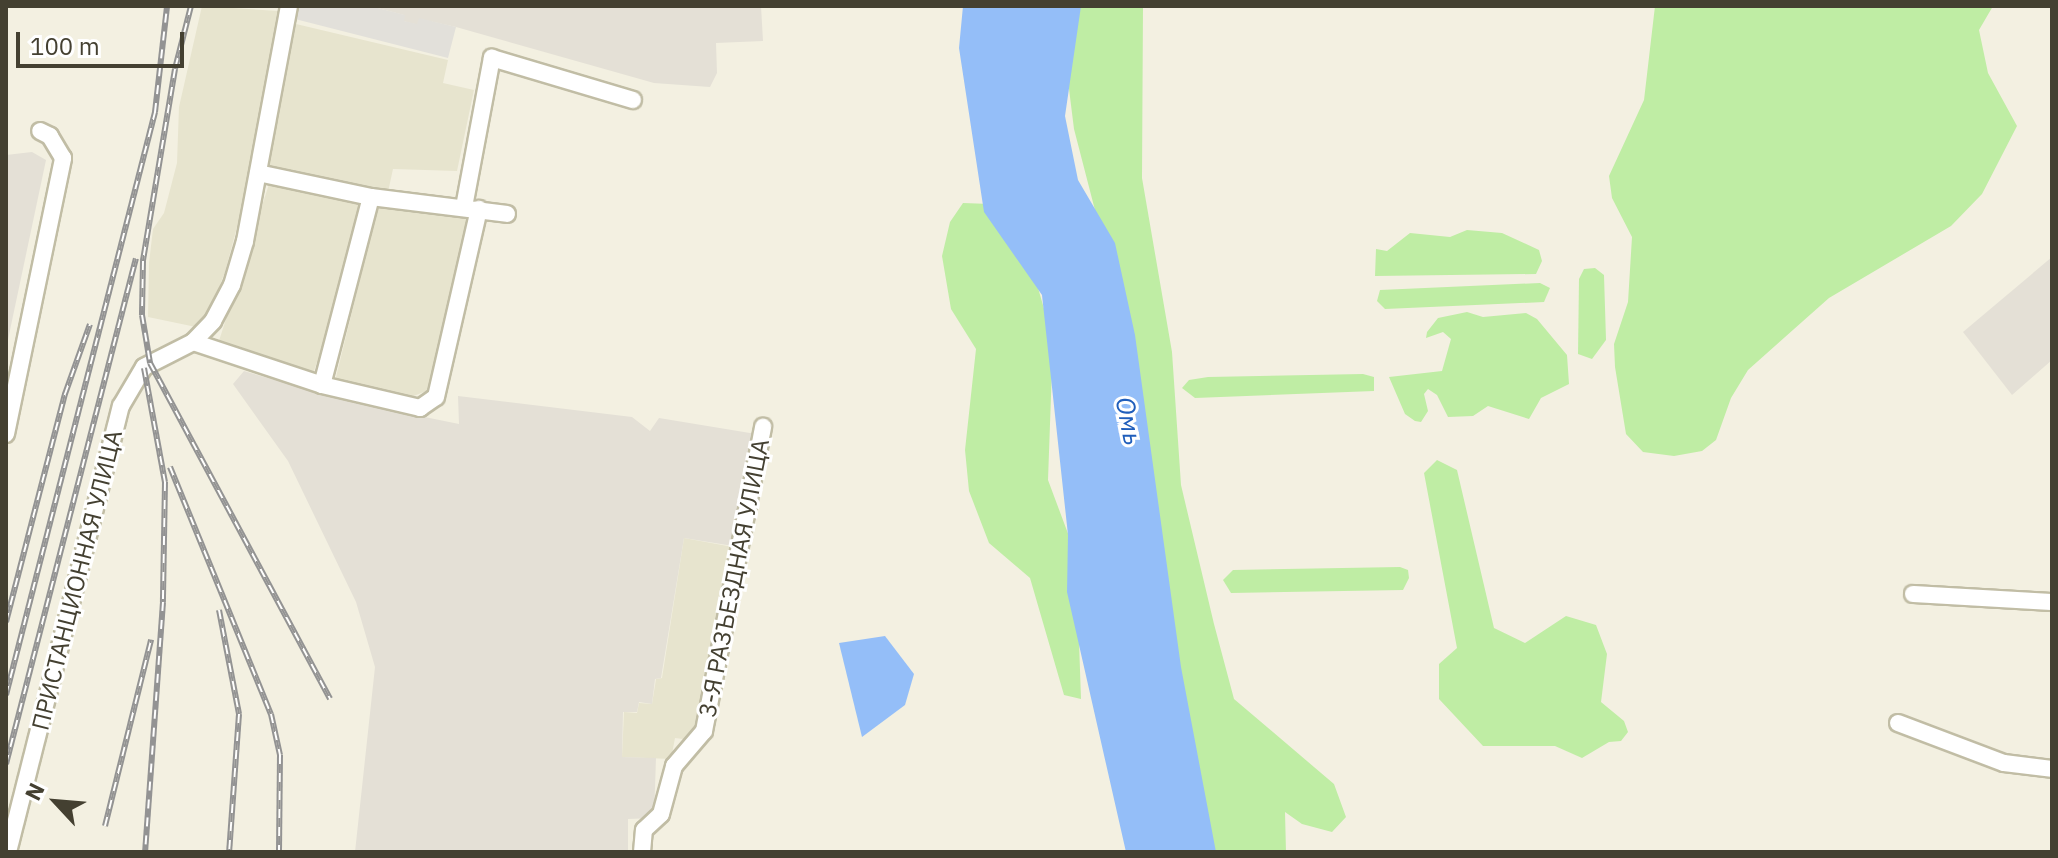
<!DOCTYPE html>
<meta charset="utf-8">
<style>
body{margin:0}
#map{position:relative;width:2058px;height:858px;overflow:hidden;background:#f3f0e1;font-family:"IBM Plex Sans",sans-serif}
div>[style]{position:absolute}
.residential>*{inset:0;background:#e7e4ce}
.industrial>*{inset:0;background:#e4e0d6}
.green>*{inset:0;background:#bfeda4}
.parking>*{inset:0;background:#e2e0da}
.water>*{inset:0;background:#94bef8}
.roads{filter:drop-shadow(2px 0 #c1bda5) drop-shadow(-2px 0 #c1bda5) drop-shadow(0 2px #c1bda5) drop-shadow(0 -2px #c1bda5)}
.minor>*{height:16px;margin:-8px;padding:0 8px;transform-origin:8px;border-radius:8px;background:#fff}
.rail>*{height:6px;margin-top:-3px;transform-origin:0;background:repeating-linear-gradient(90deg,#fff 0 9px,#939393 0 18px);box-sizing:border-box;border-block:2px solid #939393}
span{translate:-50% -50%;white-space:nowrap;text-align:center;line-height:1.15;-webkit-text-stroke:6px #fff;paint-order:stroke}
.street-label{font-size:24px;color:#444031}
.water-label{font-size:26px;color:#205ebb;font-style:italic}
.frame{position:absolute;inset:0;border:8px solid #444031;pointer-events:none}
.north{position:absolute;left:16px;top:762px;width:80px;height:80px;-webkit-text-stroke:6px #fff;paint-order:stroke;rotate:296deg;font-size:22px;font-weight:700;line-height:32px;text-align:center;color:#444031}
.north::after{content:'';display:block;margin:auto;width:28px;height:36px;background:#444031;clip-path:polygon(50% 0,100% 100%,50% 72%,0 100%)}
.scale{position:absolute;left:16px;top:32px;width:168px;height:36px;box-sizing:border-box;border:4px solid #444031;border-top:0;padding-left:10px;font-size:24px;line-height:28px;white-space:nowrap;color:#444031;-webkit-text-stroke:6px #fff;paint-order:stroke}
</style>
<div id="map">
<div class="residential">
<div style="clip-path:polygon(202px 6px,279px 11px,253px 167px,225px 272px,207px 318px,196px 327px,148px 317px,149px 263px,153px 229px,164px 213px,177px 163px,179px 107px)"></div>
<div style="clip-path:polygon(296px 24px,448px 60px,443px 83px,474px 90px,457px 171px,393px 169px,388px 192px,273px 173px,269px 165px)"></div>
<div style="clip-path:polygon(269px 184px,359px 201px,363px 208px,325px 363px,317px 362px,313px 374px,218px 344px)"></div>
<div style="clip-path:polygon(378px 206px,469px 219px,434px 388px,406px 399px,335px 381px)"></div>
<div style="clip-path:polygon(684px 538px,733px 547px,699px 734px,691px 740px,675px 738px,671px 759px,622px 757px,624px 712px,637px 713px,639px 703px,652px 704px,656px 679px,662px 678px)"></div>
</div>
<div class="industrial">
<div style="clip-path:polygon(370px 6px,761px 6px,763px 41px,716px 43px,717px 73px,710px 87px,654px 83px,456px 27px,420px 19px,418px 25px,403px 21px,404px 15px)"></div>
<div style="clip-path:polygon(32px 152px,46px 160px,6px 349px,6px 155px)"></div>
<div style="clip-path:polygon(2052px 257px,2052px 360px,2012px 395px,1963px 332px)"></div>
<div style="clip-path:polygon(244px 371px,351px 402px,459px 424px,458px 396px,632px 417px,650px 431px,659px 418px,756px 434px,733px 546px,684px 538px,661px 678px,655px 679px,652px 704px,639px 702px,637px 712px,623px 712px,622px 757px,656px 758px,654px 818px,628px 819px,628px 852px,355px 852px,375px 667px,356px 602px,288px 461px,233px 384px)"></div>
</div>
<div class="green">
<div style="clip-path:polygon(1070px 6px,1143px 6px,1142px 178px,1172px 352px,1181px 485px,1214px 624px,1234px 699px,1334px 784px,1346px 817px,1332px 832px,1302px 824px,1285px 812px,1286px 852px,1208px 852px,1112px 276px,1074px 129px,1066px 65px)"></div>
<div style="clip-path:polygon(1655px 6px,1993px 6px,1979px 30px,1988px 73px,2017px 126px,1982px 194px,1951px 226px,1829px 298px,1748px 370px,1731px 398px,1716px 440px,1702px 451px,1674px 456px,1643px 452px,1626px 434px,1615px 367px,1614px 344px,1628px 302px,1632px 237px,1612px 198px,1609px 176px,1644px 100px)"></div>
<div style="clip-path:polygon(963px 203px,990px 204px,1030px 260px,1053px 340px,1048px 480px,1076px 555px,1081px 699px,1064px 695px,1030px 578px,989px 543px,969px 491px,965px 450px,976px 349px,951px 309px,942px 256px,950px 222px)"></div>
<div style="clip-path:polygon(1467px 230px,1502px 233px,1539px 250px,1542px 261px,1536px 274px,1375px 276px,1376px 249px,1387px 251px,1410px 233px,1450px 237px)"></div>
<div style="clip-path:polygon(1595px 268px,1604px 275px,1606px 340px,1592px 359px,1578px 354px,1579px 279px,1584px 269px)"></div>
<div style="clip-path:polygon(1540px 283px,1550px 288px,1544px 302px,1385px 309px,1377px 301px,1380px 290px)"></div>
<div style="clip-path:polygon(1467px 312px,1483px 317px,1526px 313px,1537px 319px,1567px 355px,1569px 384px,1541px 398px,1529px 419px,1488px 406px,1473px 416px,1448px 417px,1437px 395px,1428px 389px,1424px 394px,1428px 411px,1421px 422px,1415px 421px,1405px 414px,1389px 377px,1442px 371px,1451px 339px,1443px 332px,1426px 338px,1427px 332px,1438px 318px)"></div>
<div style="clip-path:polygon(1363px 374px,1374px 377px,1374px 391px,1195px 398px,1182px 388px,1189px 380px,1208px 377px)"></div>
<div style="clip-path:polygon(1437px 460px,1457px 470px,1494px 628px,1525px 643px,1566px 616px,1596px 625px,1607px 654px,1601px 702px,1624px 721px,1628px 732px,1621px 741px,1609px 742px,1582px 758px,1555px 746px,1483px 746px,1439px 699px,1439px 664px,1457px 648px,1424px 473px)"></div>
<div style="clip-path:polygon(1400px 567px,1408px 570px,1409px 578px,1403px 590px,1231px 593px,1223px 580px,1233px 570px)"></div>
</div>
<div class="parking">
<div style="clip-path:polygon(297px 6px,370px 6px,405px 15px,404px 21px,417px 24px,419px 18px,456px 27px,448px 58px,295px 19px)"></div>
</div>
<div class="water">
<div style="clip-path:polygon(963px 6px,1081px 6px,1065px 116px,1078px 180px,1115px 243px,1135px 335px,1181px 667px,1216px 852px,1126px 852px,1067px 592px,1068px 535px,1042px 295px,984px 212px,959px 48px)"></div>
<div style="clip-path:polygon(885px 636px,914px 674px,905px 705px,862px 737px,839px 643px)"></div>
</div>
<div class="roads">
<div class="minor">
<div style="left:258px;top:173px;width:116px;rotate:12deg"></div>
<div style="left:371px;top:197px;width:137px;rotate:7.1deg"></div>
<div style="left:464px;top:207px;width:152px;rotate:-79.4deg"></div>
<div style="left:492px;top:58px;width:147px;rotate:16.6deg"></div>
<div style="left:193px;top:342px;width:136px;rotate:18.4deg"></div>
<div style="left:322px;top:385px;width:101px;rotate:13.2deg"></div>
<div style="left:420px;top:408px;width:19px;rotate:-35deg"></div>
<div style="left:436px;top:397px;width:193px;rotate:-77.1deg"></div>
<div style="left:193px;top:342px;width:29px;rotate:-46deg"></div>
<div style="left:213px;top:321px;width:41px;rotate:-62.2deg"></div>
<div style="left:232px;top:285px;width:46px;rotate:-73.5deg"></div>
<div style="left:245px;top:241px;width:239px;rotate:-79.4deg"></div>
<div style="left:322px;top:385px;width:194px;rotate:-75.4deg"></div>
<div style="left:6px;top:434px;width:282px;rotate:-78.3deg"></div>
<div style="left:63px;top:158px;width:26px;rotate:-121deg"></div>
<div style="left:50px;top:136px;width:11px;rotate:-153deg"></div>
<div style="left:1913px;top:594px;width:139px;rotate:3.3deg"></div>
<div style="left:1898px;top:723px;width:113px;rotate:20.7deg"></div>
<div style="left:2004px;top:763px;width:48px;rotate:7.1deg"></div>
<div style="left:8px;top:852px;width:460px;rotate:-75.8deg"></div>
<div style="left:121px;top:406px;width:45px;rotate:-59.5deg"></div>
<div style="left:144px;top:367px;width:55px;rotate:-27deg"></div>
<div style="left:642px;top:852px;width:22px;rotate:-85deg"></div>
<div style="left:644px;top:830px;width:23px;rotate:-43deg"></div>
<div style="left:661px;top:814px;width:50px;rotate:-74.8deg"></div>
<div style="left:674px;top:766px;width:46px;rotate:-49.4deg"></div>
<div style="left:704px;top:731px;width:310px;rotate:-79deg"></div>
</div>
</div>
<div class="rail">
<div style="left:191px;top:6px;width:65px;rotate:104.3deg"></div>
<div style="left:175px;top:69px;width:195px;rotate:99.5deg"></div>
<div style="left:143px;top:261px;width:54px;rotate:91.1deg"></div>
<div style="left:142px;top:315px;width:49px;rotate:80.5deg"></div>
<div style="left:150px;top:363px;width:381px;rotate:61.8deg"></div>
<div style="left:144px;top:368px;width:116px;rotate:79.6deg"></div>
<div style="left:165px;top:482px;width:120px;rotate:91deg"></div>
<div style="left:163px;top:602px;width:251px;rotate:94.1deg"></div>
<div style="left:170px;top:467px;width:267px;rotate:67.8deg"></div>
<div style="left:271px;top:714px;width:42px;rotate:77.6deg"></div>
<div style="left:280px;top:755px;width:97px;rotate:90.6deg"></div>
<div style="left:219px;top:610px;width:106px;rotate:79.1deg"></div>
<div style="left:239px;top:714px;width:138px;rotate:94.1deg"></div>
<div style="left:6px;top:622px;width:236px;rotate:-75.5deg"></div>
<div style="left:65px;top:394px;width:74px;rotate:-70.3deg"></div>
<div style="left:6px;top:695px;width:602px;rotate:-75.66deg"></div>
<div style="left:155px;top:112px;width:107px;rotate:-83.5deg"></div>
<div style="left:6px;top:764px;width:522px;rotate:-75.59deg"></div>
<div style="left:105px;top:826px;width:192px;rotate:-76.1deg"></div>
</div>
<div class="street-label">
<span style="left:734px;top:578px;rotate:-79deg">3-Я РАЗЪЕЗДНАЯ УЛИЦА</span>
<span style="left:77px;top:580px;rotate:-76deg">ПРИСТАНЦИОННАЯ УЛИЦА</span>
</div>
<div class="water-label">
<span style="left:1129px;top:421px;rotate:79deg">Омь</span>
</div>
<div class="frame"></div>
<div class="north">N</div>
<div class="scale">100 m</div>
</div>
